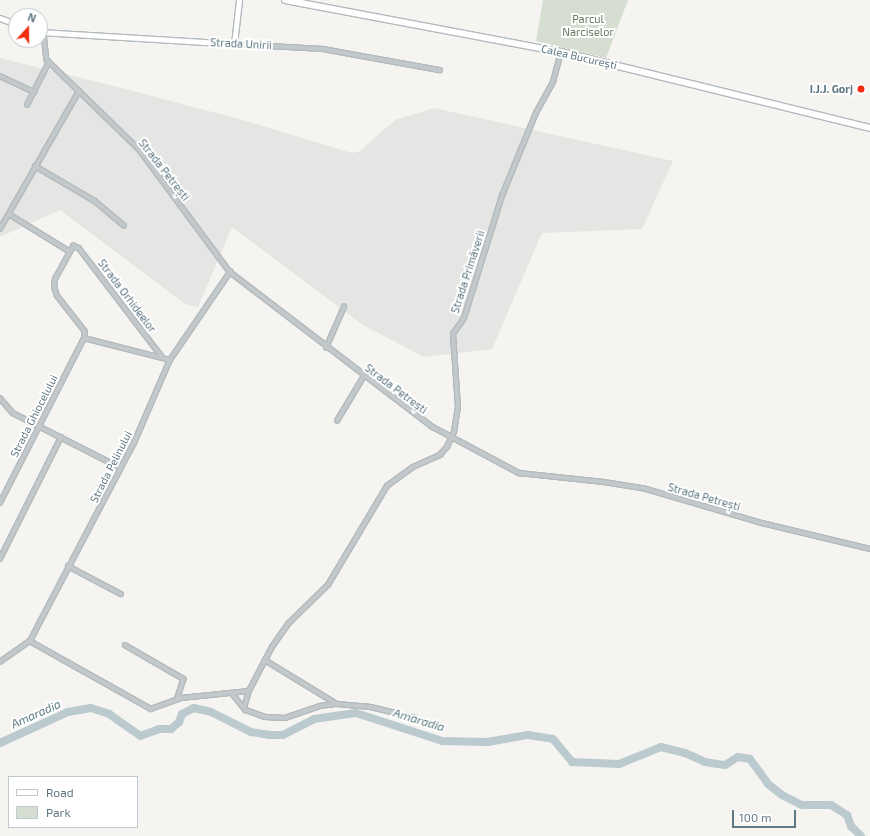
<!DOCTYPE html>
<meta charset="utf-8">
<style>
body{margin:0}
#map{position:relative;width:870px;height:836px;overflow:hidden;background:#f5f4f0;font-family:"Exo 2",sans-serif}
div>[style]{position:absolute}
.built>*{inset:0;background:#e5e6e4}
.green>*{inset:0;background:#d6ddd1}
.river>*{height:8px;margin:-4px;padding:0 4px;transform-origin:4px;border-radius:4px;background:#bbcace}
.roads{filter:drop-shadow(1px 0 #b3babd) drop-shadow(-1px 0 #b3babd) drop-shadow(0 1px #b3babd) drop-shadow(0 -1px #b3babd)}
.minor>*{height:3.5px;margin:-1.75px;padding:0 1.75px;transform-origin:1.75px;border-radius:1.75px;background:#c3c8ca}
.secondary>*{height:5px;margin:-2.5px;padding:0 2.5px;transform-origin:2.5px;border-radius:2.5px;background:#fff}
.primary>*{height:6px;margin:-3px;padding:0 3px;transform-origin:3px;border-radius:3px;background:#fff}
.dots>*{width:11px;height:11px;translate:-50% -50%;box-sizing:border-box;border:2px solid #fff;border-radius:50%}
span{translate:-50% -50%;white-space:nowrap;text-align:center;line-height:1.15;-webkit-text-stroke:4px #fff;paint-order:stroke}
.park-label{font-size:11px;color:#687b60}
.street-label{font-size:11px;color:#607884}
.poi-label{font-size:11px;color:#607884;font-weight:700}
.right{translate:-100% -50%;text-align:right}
.water-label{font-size:12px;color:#5b7c82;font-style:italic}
.legend{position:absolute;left:8px;top:776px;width:130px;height:52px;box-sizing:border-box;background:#fff;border:1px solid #bfc9ce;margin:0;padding:5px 7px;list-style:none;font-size:12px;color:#607884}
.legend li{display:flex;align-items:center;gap:8px;height:20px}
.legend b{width:20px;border:1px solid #bfc9ce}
.north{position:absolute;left:8px;top:8px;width:40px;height:40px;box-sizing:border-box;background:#fff;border:1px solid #bfc9ce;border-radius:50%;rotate:21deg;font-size:11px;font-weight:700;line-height:16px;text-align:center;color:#607884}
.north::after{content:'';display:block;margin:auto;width:14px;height:18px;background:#f42b10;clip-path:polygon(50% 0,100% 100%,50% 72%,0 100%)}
.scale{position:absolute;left:732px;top:810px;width:64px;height:18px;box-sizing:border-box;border:2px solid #607884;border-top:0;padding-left:5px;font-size:12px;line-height:14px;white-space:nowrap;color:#607884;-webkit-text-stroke:3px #fff;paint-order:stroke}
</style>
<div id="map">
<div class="built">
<div style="clip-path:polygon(0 58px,122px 88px,246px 121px,352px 153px,360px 151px,395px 120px,434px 108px,673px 161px,642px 229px,542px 233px,492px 349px,424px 357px,363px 325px,232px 227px,198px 307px,185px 304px,60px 210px,0 237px)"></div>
</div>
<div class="green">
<div style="clip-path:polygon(543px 0,628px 0,606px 58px,536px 41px)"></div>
</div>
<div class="river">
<div style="left:0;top:743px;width:75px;rotate:-24.5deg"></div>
<div style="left:68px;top:712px;width:23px;rotate:-10deg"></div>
<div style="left:91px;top:708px;width:19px;rotate:18deg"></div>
<div style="left:109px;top:714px;width:38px;rotate:35deg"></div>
<div style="left:140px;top:736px;width:20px;rotate:-20deg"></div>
<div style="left:159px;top:729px;width:12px"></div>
<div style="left:171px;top:729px;width:11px;rotate:-41deg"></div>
<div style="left:179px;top:722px;width:9px;rotate:-69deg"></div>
<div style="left:182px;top:714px;width:13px;rotate:-27deg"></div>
<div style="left:194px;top:708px;width:17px;rotate:13deg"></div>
<div style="left:211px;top:712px;width:45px;rotate:26.6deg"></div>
<div style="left:251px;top:732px;width:18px;rotate:9deg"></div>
<div style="left:269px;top:735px;width:14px"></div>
<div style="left:283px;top:735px;width:35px;rotate:-27deg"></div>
<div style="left:314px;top:719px;width:42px;rotate:-8.1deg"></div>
<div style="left:356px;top:713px;width:90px;rotate:18deg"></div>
<div style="left:442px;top:741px;width:45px;rotate:1.3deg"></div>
<div style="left:487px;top:742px;width:42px;rotate:-9.7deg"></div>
<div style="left:528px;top:735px;width:25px;rotate:9deg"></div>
<div style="left:553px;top:739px;width:30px;rotate:50deg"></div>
<div style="left:572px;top:762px;width:47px;rotate:2.4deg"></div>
<div style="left:619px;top:764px;width:45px;rotate:-22deg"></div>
<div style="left:661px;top:747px;width:25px;rotate:14deg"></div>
<div style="left:685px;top:753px;width:22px;rotate:24deg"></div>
<div style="left:705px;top:762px;width:20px;rotate:9deg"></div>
<div style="left:725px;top:765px;width:15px;rotate:-32deg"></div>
<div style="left:738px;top:757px;width:12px;rotate:9deg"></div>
<div style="left:750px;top:759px;width:31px;rotate:54deg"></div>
<div style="left:768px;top:784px;width:18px;rotate:38deg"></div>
<div style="left:782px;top:795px;width:22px;rotate:27deg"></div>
<div style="left:802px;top:805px;width:29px"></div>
<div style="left:831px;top:805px;width:19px;rotate:32deg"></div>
<div style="left:847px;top:815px;width:12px;rotate:70deg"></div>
<div style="left:851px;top:826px;width:14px;rotate:45deg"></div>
</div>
<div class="roads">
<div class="minor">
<div style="left:44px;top:33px;width:27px;rotate:84deg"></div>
<div style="left:47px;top:60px;width:128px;rotate:44.1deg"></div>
<div style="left:139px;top:149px;width:153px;rotate:53.5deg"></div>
<div style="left:230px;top:272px;width:255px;rotate:37.4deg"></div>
<div style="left:433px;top:427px;width:98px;rotate:28.1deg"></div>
<div style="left:519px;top:473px;width:85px;rotate:6deg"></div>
<div style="left:604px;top:482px;width:39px;rotate:9deg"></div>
<div style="left:643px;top:488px;width:124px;rotate:16.4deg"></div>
<div style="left:762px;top:523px;width:111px;rotate:13.5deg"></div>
<div style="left:234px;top:44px;width:89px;rotate:3.2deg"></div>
<div style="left:323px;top:49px;width:119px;rotate:10.2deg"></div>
<div style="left:0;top:76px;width:38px;rotate:25deg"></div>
<div style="left:27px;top:105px;width:48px;rotate:-62.9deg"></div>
<div style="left:35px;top:166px;width:69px;rotate:30.3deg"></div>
<div style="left:95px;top:201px;width:38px;rotate:40deg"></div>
<div style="left:9px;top:214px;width:70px;rotate:31.7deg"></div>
<div style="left:0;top:229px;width:159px;rotate:-60.2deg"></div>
<div style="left:84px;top:338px;width:6px;rotate:-81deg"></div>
<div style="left:85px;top:332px;width:46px;rotate:-127.9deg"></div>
<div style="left:57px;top:296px;width:9px;rotate:-108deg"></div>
<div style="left:54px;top:287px;width:8px;rotate:-83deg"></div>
<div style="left:55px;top:279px;width:38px;rotate:-61deg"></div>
<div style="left:73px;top:246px;width:6px;rotate:18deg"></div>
<div style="left:79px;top:248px;width:138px;rotate:52.6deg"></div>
<div style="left:326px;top:348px;width:45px;rotate:-66.3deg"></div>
<div style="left:0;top:398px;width:20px;rotate:49deg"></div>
<div style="left:13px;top:413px;width:121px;rotate:27deg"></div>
<div style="left:337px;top:421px;width:52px;rotate:-59deg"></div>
<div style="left:0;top:503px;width:185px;rotate:-63deg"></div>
<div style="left:84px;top:338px;width:89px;rotate:14.3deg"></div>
<div style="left:0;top:559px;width:136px;rotate:-63.4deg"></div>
<div style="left:68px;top:566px;width:60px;rotate:27.8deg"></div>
<div style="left:30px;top:641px;width:139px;rotate:29.3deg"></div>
<div style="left:151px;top:709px;width:32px;rotate:-20deg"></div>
<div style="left:181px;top:698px;width:68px;rotate:-5.9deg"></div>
<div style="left:249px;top:691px;width:50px;rotate:-62.4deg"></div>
<div style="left:272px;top:647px;width:29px;rotate:-55deg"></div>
<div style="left:289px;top:623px;width:54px;rotate:-44.3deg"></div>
<div style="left:328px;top:585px;width:115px;rotate:-59.2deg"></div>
<div style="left:387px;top:486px;width:32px;rotate:-36deg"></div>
<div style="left:413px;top:467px;width:30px;rotate:-24deg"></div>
<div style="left:440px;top:455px;width:11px;rotate:-49deg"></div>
<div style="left:447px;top:447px;width:17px;rotate:-65deg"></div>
<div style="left:454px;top:432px;width:24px;rotate:-81deg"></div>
<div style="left:458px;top:408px;width:74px;rotate:-93.9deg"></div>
<div style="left:453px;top:334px;width:19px;rotate:-55deg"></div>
<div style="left:464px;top:318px;width:128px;rotate:-72.7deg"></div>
<div style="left:502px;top:196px;width:90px;rotate:-67.7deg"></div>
<div style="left:536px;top:113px;width:35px;rotate:-61deg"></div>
<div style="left:553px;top:82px;width:31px;rotate:-75deg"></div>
<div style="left:125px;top:645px;width:68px;rotate:30deg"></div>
<div style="left:184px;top:679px;width:22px;rotate:108deg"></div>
<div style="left:265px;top:660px;width:84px;rotate:31.4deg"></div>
<div style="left:0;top:662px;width:37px;rotate:-35deg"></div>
<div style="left:30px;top:641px;width:224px;rotate:-62.3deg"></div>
<div style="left:134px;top:443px;width:90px;rotate:-66.6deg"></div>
<div style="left:170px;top:360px;width:107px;rotate:-55.7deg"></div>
<div style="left:232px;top:693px;width:22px;rotate:51deg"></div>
<div style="left:246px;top:710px;width:20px;rotate:20deg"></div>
<div style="left:265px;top:717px;width:20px;rotate:3deg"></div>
<div style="left:285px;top:718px;width:37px;rotate:-19deg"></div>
<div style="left:320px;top:706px;width:17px;rotate:-7deg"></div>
<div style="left:337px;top:704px;width:34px;rotate:5deg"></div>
<div style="left:371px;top:707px;width:46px;rotate:13.7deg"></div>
<div style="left:244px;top:708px;width:18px;rotate:-74deg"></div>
</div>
<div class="secondary">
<div style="left:0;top:18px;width:17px;rotate:21deg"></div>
<div style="left:40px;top:32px;width:194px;rotate:3.5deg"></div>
<div style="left:234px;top:44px;width:44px;rotate:-83.5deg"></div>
</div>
<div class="primary">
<div style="left:285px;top:0;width:281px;rotate:10.7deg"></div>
<div style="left:561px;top:52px;width:318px;rotate:13.8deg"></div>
</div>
</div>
<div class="dots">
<div style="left:861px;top:89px;background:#f42b10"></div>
</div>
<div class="park-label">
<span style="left:588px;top:26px">Parcul<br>Narciselor</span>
</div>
<div class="street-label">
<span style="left:241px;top:44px;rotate:3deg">Strada Unirii</span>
<span style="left:579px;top:57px;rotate:13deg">Calea București</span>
<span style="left:164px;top:170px;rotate:52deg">Strada Petrești</span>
<span style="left:468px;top:272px;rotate:-72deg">Strada Primăverii</span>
<span style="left:127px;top:296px;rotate:53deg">Strada Orhideelor</span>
<span style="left:396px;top:389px;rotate:37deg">Strada Petrești</span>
<span style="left:34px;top:416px;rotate:-63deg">Strada Ghiocelului</span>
<span style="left:111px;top:467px;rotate:-63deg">Strada Pelinului</span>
<span style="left:704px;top:497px;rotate:16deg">Strada Petrești</span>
</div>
<div class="poi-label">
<span class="right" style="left:853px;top:89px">I.J.J. Gorj</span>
</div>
<div class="water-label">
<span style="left:36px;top:714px;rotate:-24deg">Amaradia</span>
<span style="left:419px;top:720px;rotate:17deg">Amaradia</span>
</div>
<ul class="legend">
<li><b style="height:5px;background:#fff"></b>Road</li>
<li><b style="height:11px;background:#d6ddd1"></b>Park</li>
</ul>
<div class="north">N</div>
<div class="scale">100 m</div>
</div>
